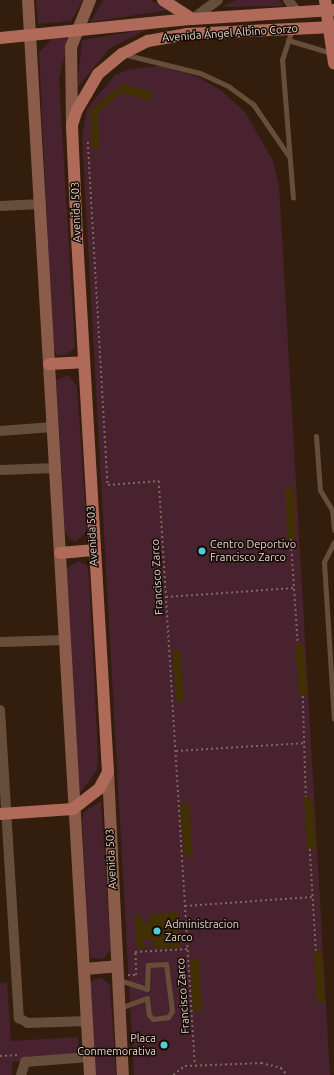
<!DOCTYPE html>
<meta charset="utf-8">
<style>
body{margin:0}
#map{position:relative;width:334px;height:1075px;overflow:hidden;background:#331d0c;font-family:Ubuntu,sans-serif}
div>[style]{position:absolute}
.green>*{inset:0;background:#48222f}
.building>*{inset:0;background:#403004}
.path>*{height:1.5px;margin-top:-0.75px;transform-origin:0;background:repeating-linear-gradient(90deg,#7c695b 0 2px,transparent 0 5px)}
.lane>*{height:5px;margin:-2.5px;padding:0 2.5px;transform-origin:2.5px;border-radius:2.5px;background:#664e3b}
.street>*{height:10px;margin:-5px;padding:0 5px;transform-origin:5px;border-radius:5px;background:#664e3b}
.secondary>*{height:12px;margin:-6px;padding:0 6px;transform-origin:6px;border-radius:6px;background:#8b5c4a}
.primary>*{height:12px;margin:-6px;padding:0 6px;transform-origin:6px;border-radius:6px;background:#b06a59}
.dots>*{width:11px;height:11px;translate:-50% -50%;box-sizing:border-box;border:2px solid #130a04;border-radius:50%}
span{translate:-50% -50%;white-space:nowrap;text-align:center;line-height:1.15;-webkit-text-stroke:3px #130a04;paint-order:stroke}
.street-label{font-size:11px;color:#e4d5cb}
.poi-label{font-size:11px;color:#e4d5cb}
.left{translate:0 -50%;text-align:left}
.right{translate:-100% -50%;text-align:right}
</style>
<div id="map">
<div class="green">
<div style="clip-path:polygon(36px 0,83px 0,71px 21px,38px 24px)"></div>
<div style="clip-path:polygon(103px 0,150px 0,169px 10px,90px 22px)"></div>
<div style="clip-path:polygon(236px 0,279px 0,284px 6px,222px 7px)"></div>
<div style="clip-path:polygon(148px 29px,110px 48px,77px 88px,82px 40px)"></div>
<div style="clip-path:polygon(66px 37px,68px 43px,59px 78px,75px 348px,65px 355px,57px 355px,53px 348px,39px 53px,52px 38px)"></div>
<div style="clip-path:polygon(161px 66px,198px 77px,222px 91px,245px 112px,273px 161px,279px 185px,330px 1075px,134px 1075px,82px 138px,87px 109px,115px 75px,131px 69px)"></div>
<div style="clip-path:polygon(68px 375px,77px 386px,86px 519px,86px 532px,76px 542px,69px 539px,65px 531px,56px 380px)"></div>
<div style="clip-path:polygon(78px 561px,87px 565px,89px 579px,98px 753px,97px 770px,81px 792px,77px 787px,66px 569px)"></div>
<div style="clip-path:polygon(101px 801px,111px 950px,102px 959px,90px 958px,89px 953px,82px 821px,84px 812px)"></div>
<div style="clip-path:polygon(101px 977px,110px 985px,116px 1075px,95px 1075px,90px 982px)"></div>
<div style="clip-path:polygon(7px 982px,11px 1041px,78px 1037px,79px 1057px,12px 1062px,12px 1075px,0 1075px,0 983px)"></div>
</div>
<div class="building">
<div style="clip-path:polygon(123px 84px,154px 92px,151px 101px,122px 93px,98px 112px,100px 149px,91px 149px,91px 109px)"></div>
<div style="clip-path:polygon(294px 486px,296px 538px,287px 539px,285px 487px)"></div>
<div style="clip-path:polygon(303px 643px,308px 695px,299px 696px,295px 644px)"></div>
<div style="clip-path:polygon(172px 650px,180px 650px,184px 702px,176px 702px)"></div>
<div style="clip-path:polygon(304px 797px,312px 797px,316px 849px,307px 849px)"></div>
<div style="clip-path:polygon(189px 803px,193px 856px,184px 856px,180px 804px)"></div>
<div style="clip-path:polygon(178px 912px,180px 948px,153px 949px,152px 940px,144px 940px,145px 950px,137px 950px,135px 915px,142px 915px,143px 923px,150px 923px,150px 914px)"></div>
<div style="clip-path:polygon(313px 951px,322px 951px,325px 1003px,317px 1003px)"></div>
<div style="clip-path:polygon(199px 958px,202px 1010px,193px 1011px,190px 959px)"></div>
</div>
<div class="path">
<div style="left:88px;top:142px;width:344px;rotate:86.7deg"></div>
<div style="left:108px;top:485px;width:51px;rotate:-4.5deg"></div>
<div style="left:159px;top:481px;width:585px;rotate:86.47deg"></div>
<div style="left:291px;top:539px;width:105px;rotate:86.2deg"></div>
<div style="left:166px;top:597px;width:128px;rotate:-4deg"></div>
<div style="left:303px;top:696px;width:101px;rotate:88.3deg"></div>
<div style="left:176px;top:751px;width:129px;rotate:-3.5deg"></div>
<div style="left:310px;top:849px;width:102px;rotate:86.6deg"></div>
<div style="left:185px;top:906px;width:127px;rotate:-4.1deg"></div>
<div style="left:128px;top:975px;width:8px"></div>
<div style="left:136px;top:975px;width:23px;rotate:-92deg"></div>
<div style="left:135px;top:952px;width:53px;rotate:-3.2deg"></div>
<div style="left:0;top:1056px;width:19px;rotate:-3deg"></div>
<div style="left:173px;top:1075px;width:15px;rotate:-37deg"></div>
<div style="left:185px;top:1066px;width:76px;rotate:-2.3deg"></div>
<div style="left:261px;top:1063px;width:21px;rotate:14deg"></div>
<div style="left:281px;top:1068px;width:9px;rotate:49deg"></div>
</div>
<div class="lane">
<div style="left:292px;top:29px;width:32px;rotate:108deg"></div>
<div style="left:282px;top:59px;width:139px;rotate:85.5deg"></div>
<div style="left:288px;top:40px;width:45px;rotate:16.8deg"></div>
<div style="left:127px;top:55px;width:75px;rotate:13.9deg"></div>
<div style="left:200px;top:73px;width:31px;rotate:25deg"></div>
<div style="left:228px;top:86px;width:31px;rotate:36deg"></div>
<div style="left:253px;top:104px;width:65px;rotate:55.6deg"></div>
<div style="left:316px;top:436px;width:54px;rotate:85.8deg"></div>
<div style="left:320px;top:490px;width:23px;rotate:59deg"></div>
<div style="left:332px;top:510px;width:20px;rotate:84deg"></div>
<div style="left:334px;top:542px;width:22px;rotate:117deg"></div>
<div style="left:324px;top:562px;width:157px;rotate:86.4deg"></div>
<div style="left:119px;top:980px;width:29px;rotate:18deg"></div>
<div style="left:147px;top:989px;width:24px;rotate:-88deg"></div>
<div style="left:148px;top:965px;width:18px;rotate:-3deg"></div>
<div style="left:166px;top:964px;width:47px;rotate:82.7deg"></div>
<div style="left:172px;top:1011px;width:7px;rotate:124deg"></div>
<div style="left:168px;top:1017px;width:15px;rotate:172deg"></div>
<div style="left:153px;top:1019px;width:6px;rotate:-135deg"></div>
<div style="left:149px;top:1015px;width:17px;rotate:-97deg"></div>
<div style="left:147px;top:998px;width:29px;rotate:160deg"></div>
</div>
<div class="street">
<div style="left:288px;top:0;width:16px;rotate:52deg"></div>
<div style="left:192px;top:19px;width:32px;rotate:-36deg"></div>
<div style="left:0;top:206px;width:41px;rotate:-2.8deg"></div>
<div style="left:0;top:431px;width:53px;rotate:-4.3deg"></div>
<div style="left:0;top:470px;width:56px;rotate:-2deg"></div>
<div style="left:0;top:642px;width:66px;rotate:-1.7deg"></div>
<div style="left:0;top:710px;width:309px;rotate:86.5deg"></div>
<div style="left:19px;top:1018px;width:10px;rotate:29deg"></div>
<div style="left:28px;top:1023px;width:60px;rotate:-1.9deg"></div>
<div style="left:21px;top:1075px;width:14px;rotate:-73deg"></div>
<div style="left:25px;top:1062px;width:64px;rotate:-4.5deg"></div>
</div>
<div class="secondary">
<div style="left:28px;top:0;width:1077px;rotate:86.7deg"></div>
<div style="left:72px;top:125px;width:78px;rotate:-90.7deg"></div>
<div style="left:71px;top:47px;width:51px;rotate:-68deg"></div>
<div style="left:108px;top:772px;width:303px;rotate:87.2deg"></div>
<div style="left:85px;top:969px;width:32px;rotate:-5deg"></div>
</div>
<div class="primary">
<div style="left:163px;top:0;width:35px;rotate:33deg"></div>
<div style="left:325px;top:0;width:64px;rotate:81.9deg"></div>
<div style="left:0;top:38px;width:193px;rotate:-5.7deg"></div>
<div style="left:192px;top:19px;width:142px;rotate:-3.6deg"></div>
<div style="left:49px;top:364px;width:34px;rotate:-3deg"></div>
<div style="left:60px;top:553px;width:33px;rotate:-5deg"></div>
<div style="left:0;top:814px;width:73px;rotate:-3.9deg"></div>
<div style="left:73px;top:809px;width:33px;rotate:-38deg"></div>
<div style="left:99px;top:789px;width:19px;rotate:-62deg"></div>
<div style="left:108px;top:772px;width:536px;rotate:-93.32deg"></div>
<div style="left:77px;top:237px;width:112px;rotate:-92.6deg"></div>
<div style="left:72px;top:125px;width:16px;rotate:-72deg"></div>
<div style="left:77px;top:110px;width:42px;rotate:-59.7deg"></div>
<div style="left:98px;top:74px;width:31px;rotate:-40deg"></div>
<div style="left:122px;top:54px;width:29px;rotate:-27deg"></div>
<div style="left:148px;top:41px;width:39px;rotate:-10deg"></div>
<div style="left:186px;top:34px;width:148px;rotate:-2.7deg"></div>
</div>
<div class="dots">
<div style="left:202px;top:551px;background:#52ccd6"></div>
<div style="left:157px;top:931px;background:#52ccd6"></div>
<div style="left:164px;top:1045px;background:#52ccd6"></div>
</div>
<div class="street-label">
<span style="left:230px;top:33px;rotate:-4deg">Avenida Ángel Albino Corzo</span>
<span style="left:76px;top:212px;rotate:-92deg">Avenida 503</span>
<span style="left:92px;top:536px;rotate:-93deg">Avenida 503</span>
<span style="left:157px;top:577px;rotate:-93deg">Francisco Zarco</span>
<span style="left:111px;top:859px;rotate:-93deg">Avenida 503</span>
<span style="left:183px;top:996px;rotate:-94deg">Francisco Zarco</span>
</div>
<div class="poi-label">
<span class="left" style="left:210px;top:551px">Centro Deportivo<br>Francisco Zarco</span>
<span class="left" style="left:165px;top:931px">Administracion<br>Zarco</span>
<span class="right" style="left:156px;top:1045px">Placa<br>Conmemorativa</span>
</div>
</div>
